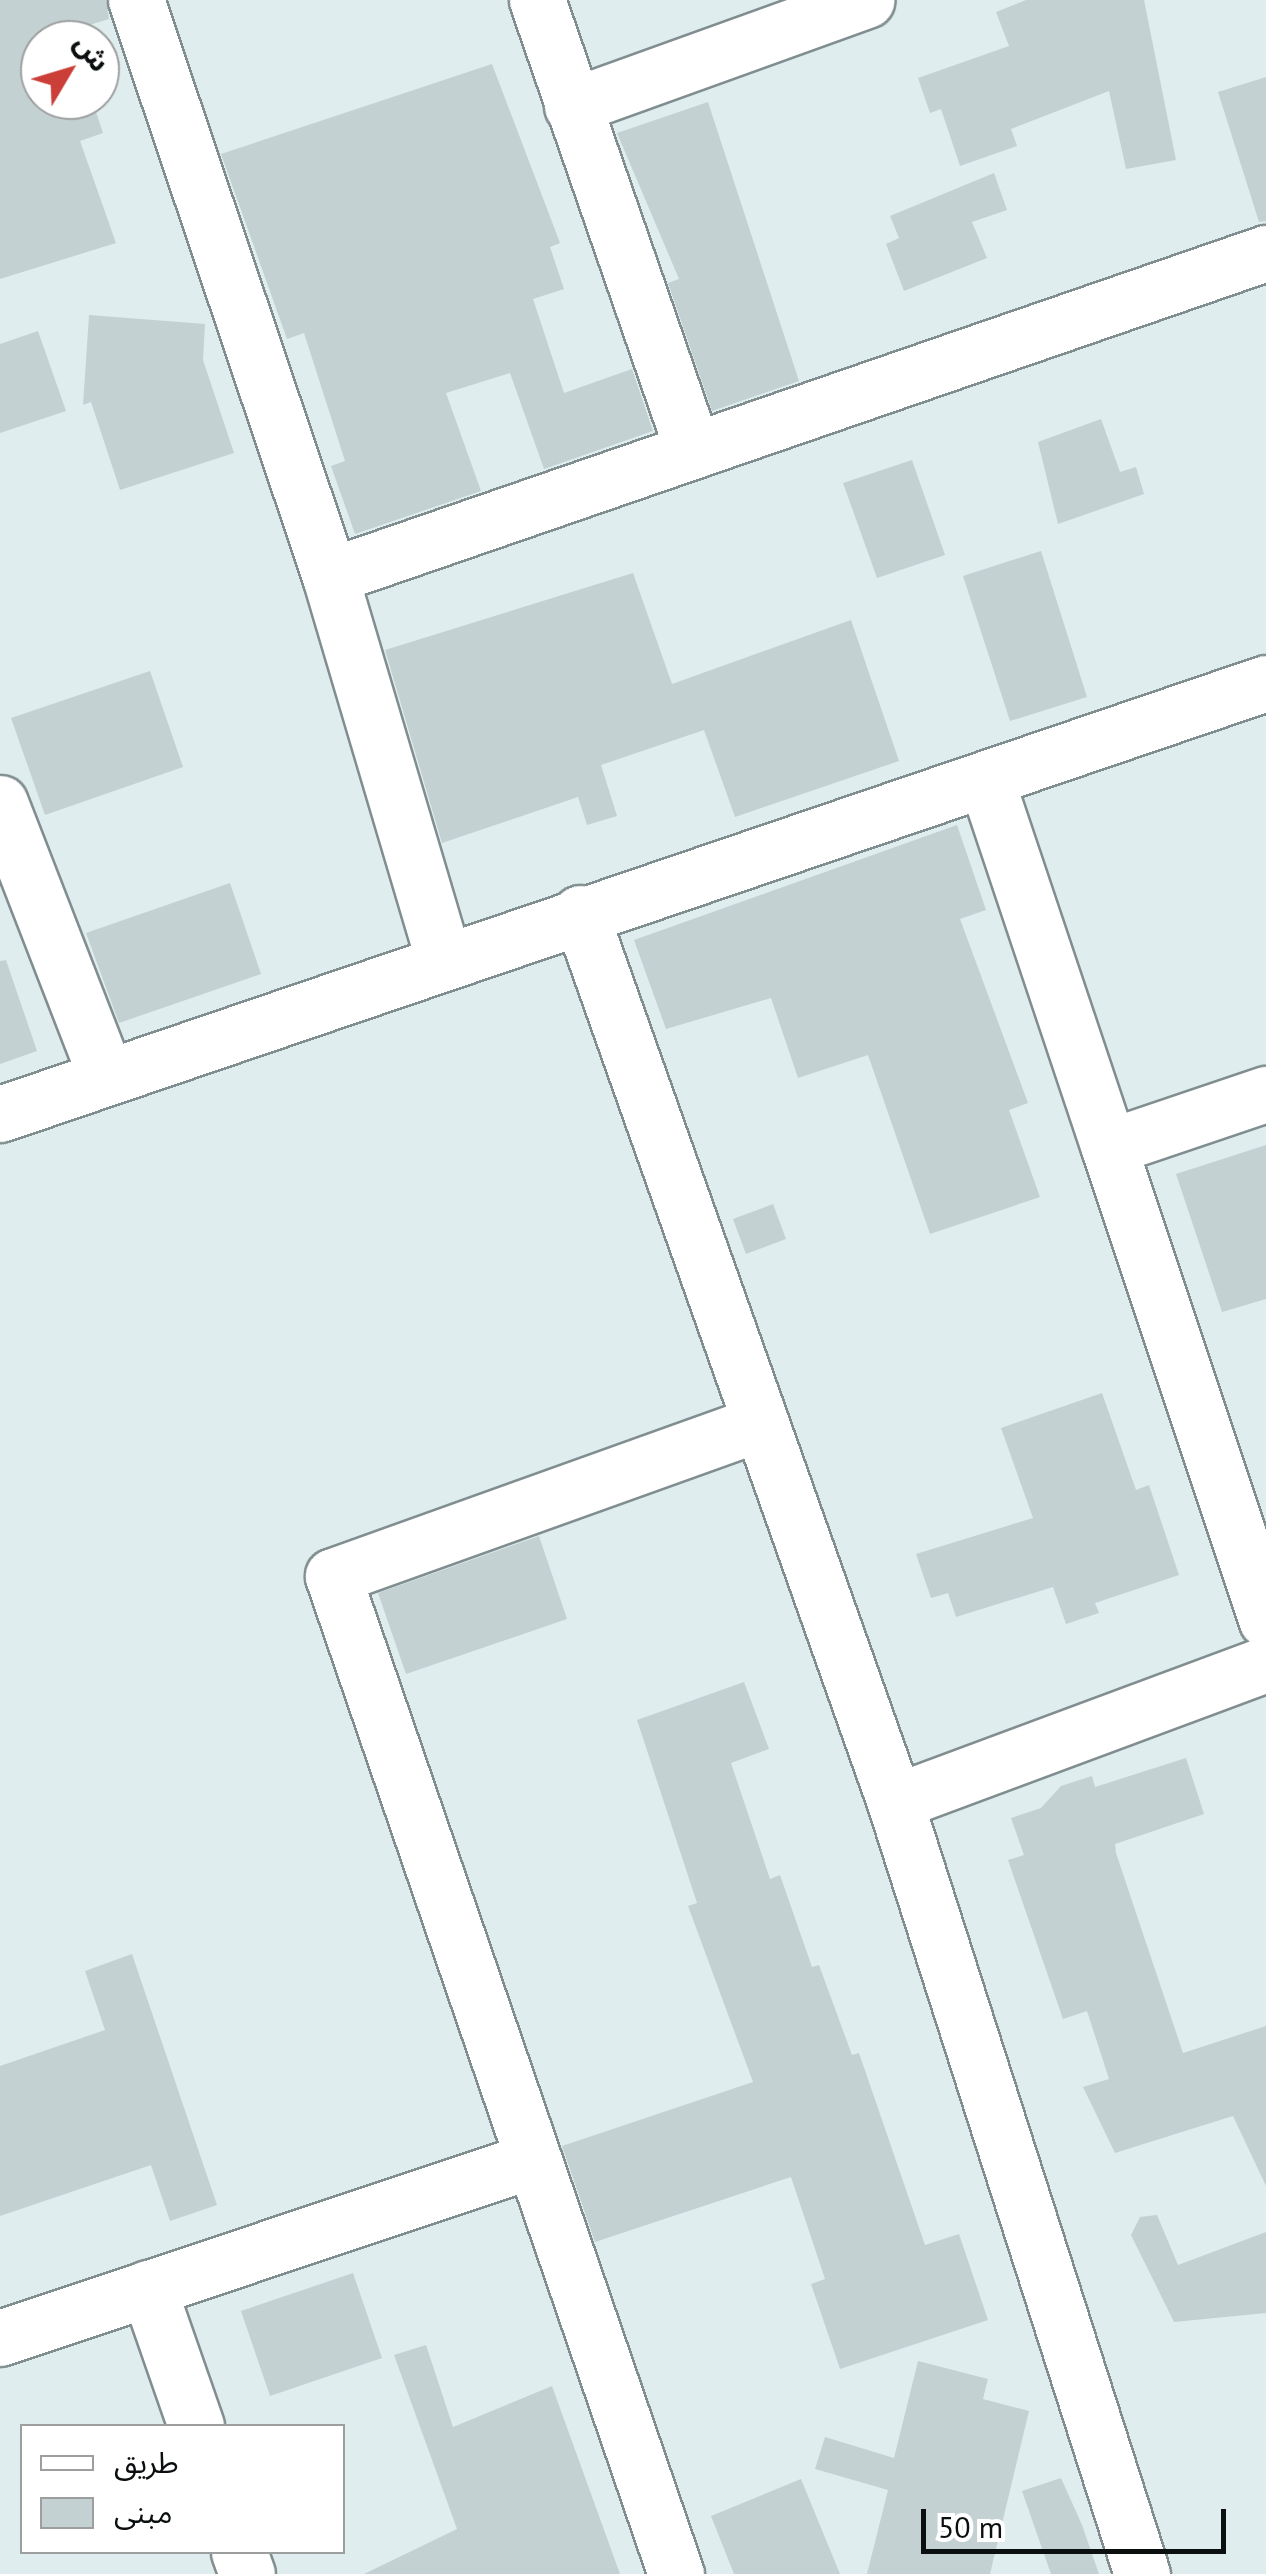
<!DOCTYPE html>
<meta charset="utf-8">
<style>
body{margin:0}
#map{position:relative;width:1266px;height:2574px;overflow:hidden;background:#dfedef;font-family:"PT Sans","Noto Sans Arabic",sans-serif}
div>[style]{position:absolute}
.building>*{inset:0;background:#c4d1d3}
.roads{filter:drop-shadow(2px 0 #818e90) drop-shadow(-2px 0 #818e90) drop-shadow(0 2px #818e90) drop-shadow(0 -2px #818e90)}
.minor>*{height:55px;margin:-27.5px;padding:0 27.5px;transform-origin:27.5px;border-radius:27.5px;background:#fff}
span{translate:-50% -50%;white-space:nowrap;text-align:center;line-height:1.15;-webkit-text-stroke:10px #fff;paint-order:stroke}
.legend{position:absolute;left:20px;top:2424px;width:325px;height:130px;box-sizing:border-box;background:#fff;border:2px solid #9d9f9f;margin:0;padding:12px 18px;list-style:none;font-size:30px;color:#0b0f10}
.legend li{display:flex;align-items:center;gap:20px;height:50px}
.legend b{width:50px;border:2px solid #9d9f9f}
.north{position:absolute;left:20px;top:20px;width:100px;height:100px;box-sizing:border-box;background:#fff;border:2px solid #9d9f9f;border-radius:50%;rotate:52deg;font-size:28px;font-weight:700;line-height:40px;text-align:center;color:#0b0f10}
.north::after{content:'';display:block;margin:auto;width:35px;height:45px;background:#cc3e38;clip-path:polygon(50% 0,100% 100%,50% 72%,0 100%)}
.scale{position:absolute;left:921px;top:2509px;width:305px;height:45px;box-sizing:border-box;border:5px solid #0b0f10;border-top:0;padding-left:12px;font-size:30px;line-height:35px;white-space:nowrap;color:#0b0f10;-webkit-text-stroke:8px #fff;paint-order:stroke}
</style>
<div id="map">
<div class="building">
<div style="clip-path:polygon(0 0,106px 0,109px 19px,40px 40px,40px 100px,92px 100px,103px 133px,80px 141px,116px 243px,0 279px)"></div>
<div style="clip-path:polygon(1026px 0,1144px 0,1176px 160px,1126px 169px,1109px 91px,1011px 129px,1017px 146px,960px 166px,941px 109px,930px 113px,918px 78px,1009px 46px,996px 12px)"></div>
<div style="clip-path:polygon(492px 64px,560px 243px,550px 247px,564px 289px,533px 299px,564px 393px,632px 369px,653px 431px,544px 469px,510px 373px,446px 393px,481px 491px,355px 534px,331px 466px,345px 461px,304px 333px,287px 339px,221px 154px)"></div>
<div style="clip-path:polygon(1266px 77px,1266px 221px,1259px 222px,1218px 92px)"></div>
<div style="clip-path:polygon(708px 102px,799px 381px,712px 411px,668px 283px,679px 279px,617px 133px)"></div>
<div style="clip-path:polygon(994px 173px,1007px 210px,972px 222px,987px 258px,904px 291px,886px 244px,899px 238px,890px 216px)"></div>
<div style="clip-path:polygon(89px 315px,205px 324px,203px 360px,234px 453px,120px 490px,91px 402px,83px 405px)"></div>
<div style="clip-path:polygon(38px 331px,66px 411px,0 433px,0 344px)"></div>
<div style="clip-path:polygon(1101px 419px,1120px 472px,1136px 467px,1144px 494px,1058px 524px,1038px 442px)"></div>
<div style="clip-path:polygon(912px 460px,945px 555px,877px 578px,843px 483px)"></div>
<div style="clip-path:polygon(1041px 551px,1087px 697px,1010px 721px,963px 576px)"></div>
<div style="clip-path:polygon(633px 573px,672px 684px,851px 620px,899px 761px,735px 817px,704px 730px,601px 765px,617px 816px,587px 825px,578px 797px,442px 843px,385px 650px)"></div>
<div style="clip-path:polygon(150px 671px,183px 767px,45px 815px,11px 718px)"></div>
<div style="clip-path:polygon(957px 825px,986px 910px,960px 919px,1028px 1103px,1009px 1110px,1040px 1197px,930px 1234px,868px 1055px,798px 1078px,771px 998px,666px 1029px,634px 940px)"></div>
<div style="clip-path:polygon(230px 883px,261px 974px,119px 1023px,86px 933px)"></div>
<div style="clip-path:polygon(6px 960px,37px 1051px,0 1064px,0 961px)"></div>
<div style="clip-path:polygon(1266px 1145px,1266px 1299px,1222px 1312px,1176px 1174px)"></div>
<div style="clip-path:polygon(773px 1204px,786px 1239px,746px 1254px,733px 1219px)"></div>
<div style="clip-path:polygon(1102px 1393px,1136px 1490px,1149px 1485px,1179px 1575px,1095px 1603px,1099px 1613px,1066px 1624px,1053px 1587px,956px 1617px,948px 1593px,931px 1598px,916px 1554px,1033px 1518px,1001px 1428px)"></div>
<div style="clip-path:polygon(539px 1536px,567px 1619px,406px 1674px,378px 1593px)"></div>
<div style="clip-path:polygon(744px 1682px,769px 1749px,731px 1763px,770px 1879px,780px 1875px,812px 1967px,819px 1965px,852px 2055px,859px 2053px,925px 2245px,959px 2234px,988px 2320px,840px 2369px,811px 2284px,825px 2279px,791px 2177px,595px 2242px,562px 2146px,753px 2082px,688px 1906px,697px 1903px,637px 1720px)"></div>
<div style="clip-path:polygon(1186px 1758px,1204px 1814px,1115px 1844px,1116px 1853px,1183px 2053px,1266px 2026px,1266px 2186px,1233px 2116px,1115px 2153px,1083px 2087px,1109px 2079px,1087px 2011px,1063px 2019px,1008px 1860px,1024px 1855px,1011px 1818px,1041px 1808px,1061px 1786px,1092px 1776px,1095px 1787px)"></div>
<div style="clip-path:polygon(132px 1954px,217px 2205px,170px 2221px,151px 2165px,0 2216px,0 2066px,105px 2030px,85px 1971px)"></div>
<div style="clip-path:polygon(1157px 2215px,1178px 2265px,1266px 2232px,1266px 2313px,1174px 2322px,1131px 2235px,1140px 2217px)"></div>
<div style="clip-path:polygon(353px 2273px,382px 2358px,270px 2396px,241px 2311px)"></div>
<div style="clip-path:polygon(426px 2345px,453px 2427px,552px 2386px,620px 2574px,364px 2574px,457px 2529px,394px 2355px)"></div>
<div style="clip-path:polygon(918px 2361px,988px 2379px,983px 2399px,1029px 2411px,990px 2574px,867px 2574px,888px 2490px,815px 2469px,825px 2437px,894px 2458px)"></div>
<div style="clip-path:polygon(1061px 2478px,1082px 2525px,1099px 2574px,1051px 2574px,1022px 2491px)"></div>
<div style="clip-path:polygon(801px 2479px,840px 2574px,734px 2574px,711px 2516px)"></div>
</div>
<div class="roads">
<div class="minor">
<div style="left:136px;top:0;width:608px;rotate:71.39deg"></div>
<div style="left:330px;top:576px;width:401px;rotate:73.5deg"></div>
<div style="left:537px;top:0;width:477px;rotate:70.9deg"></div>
<div style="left:572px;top:106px;width:313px;rotate:-19.8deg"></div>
<div style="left:330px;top:576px;width:990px;rotate:-19.04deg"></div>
<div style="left:987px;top:783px;width:384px;rotate:71.5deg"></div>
<div style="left:1109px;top:1147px;width:166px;rotate:-18.7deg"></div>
<div style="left:0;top:803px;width:293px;rotate:68.8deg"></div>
<div style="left:580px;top:913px;width:943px;rotate:70.49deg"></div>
<div style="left:895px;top:1802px;width:811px;rotate:72.26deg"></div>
<div style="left:0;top:1114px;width:1337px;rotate:-18.8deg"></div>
<div style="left:1109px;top:1147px;width:498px;rotate:71.6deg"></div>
<div style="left:895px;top:1802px;width:396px;rotate:-20.4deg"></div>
<div style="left:148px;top:2288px;width:146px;rotate:70.8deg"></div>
<div style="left:0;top:2338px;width:558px;rotate:-18.5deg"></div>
<div style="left:239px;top:2552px;width:23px;rotate:70deg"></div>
<div style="left:676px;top:2574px;width:1055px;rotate:-108.97deg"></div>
<div style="left:333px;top:1576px;width:454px;rotate:-19.7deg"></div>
</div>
</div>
<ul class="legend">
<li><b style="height:12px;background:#fff"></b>طريق</li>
<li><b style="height:28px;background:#c4d1d3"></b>مبنى</li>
</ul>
<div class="north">ش</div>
<div class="scale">50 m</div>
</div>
